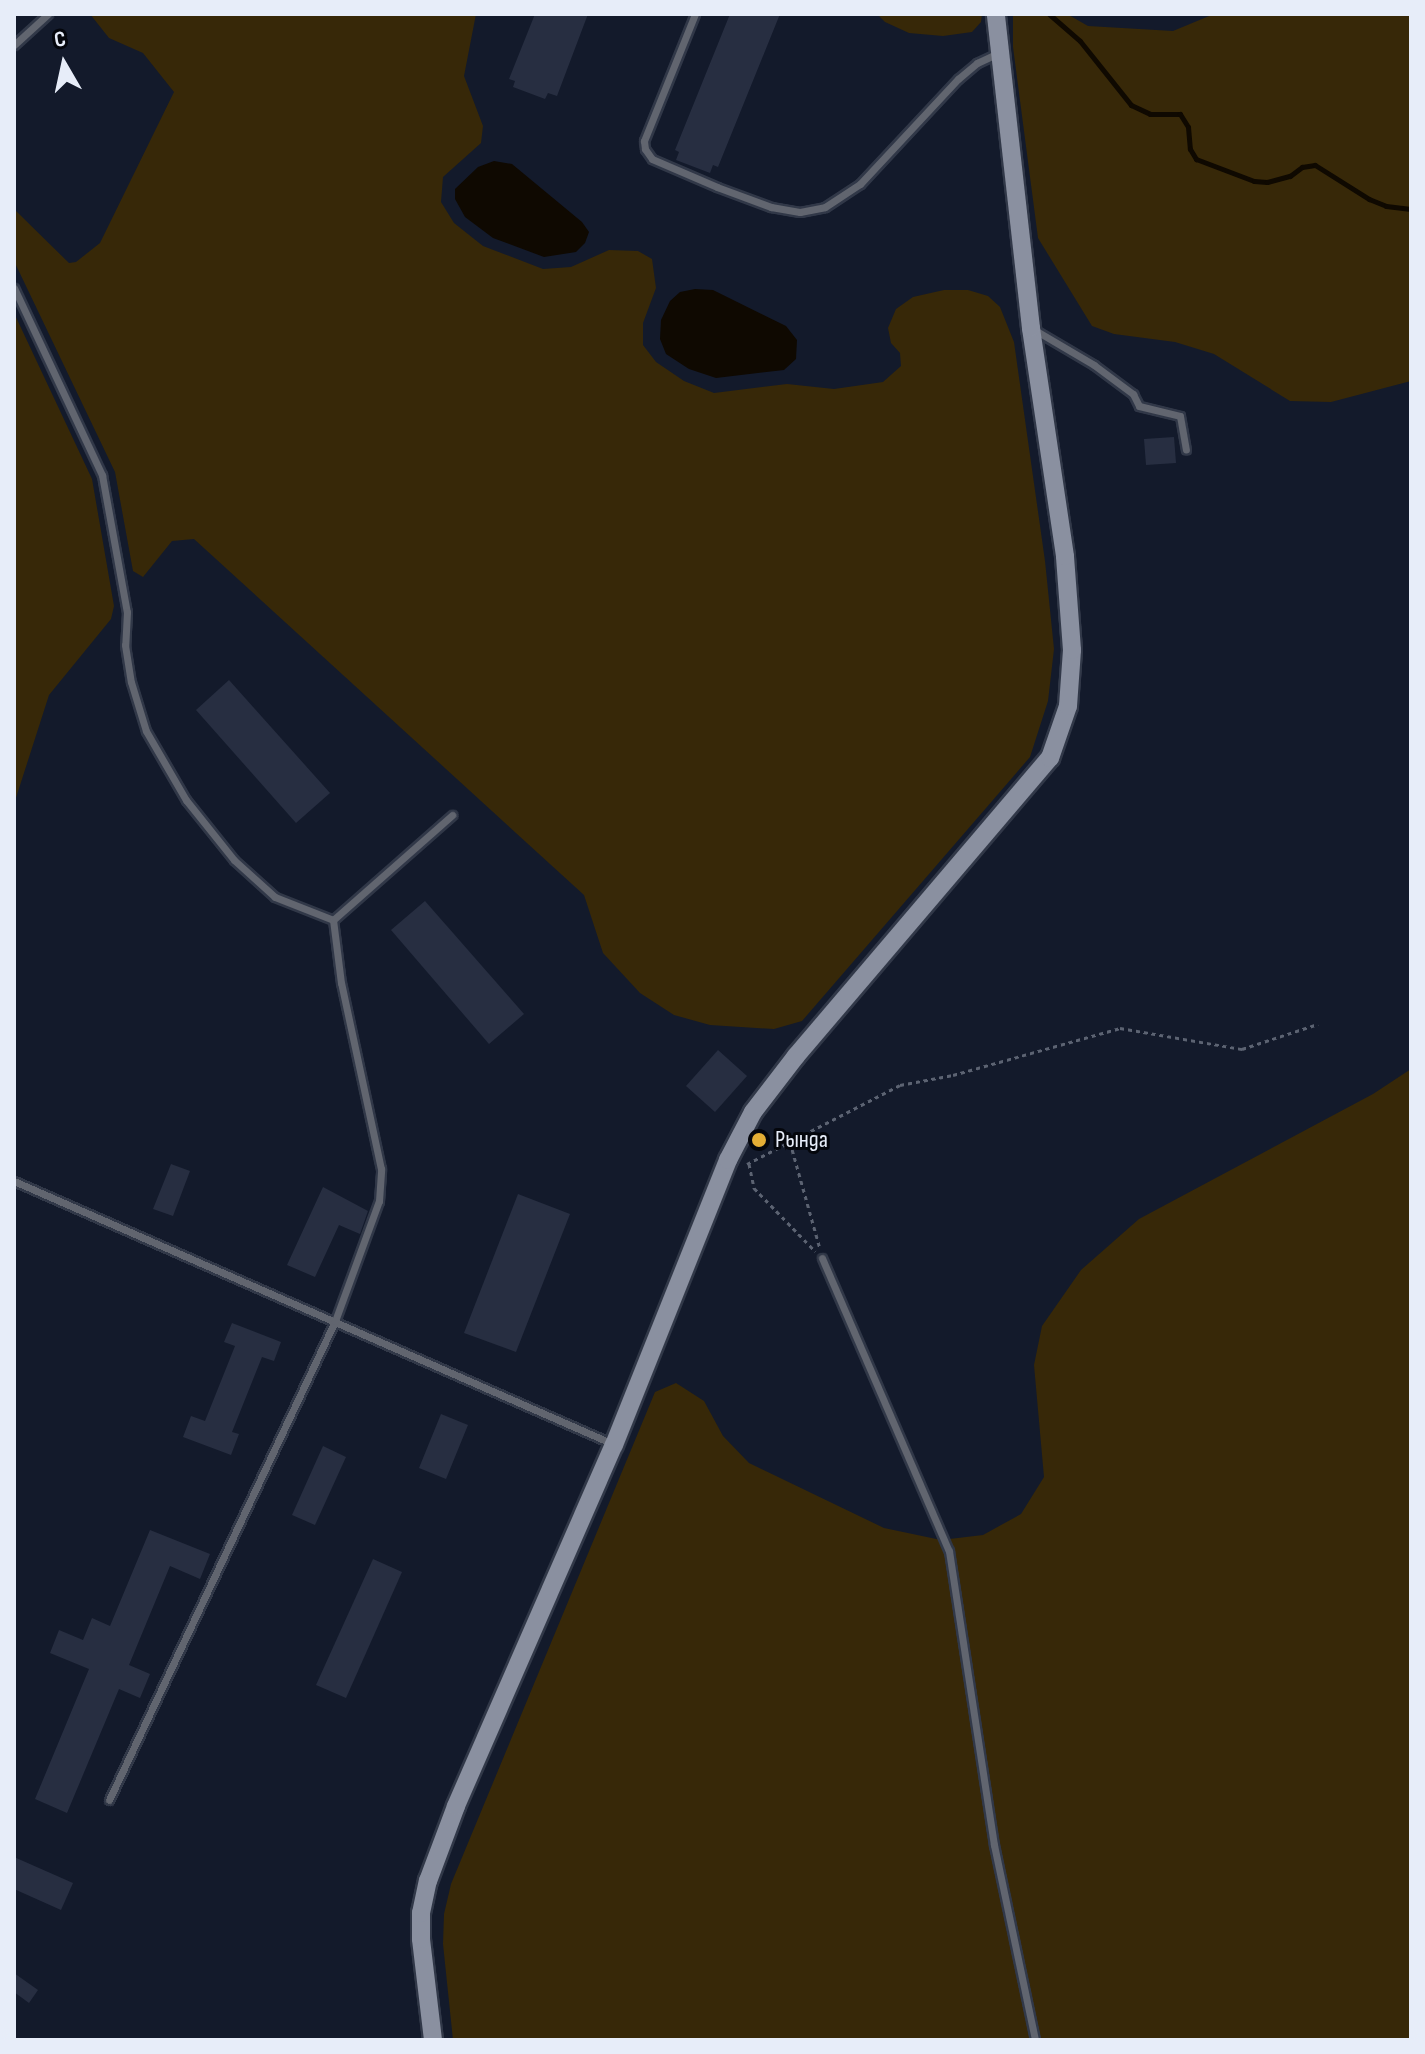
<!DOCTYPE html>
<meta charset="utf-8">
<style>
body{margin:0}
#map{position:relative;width:1425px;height:2054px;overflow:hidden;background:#131a2b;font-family:"Sofia Sans Condensed",sans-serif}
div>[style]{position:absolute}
.green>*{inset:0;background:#372808}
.water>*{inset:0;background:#0f0901}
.stream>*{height:5px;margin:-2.5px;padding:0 2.5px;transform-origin:2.5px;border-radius:2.5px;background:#0f0901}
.building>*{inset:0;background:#272e41}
.path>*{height:3px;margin-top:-1.5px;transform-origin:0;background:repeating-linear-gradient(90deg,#5c6372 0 4px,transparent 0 8px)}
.roads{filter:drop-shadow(2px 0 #313848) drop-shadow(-2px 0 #313848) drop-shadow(0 2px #313848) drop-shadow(0 -2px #313848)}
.service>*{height:7px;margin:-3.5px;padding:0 3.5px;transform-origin:3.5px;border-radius:3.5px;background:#61656f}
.secondary>*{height:18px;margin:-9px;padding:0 9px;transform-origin:9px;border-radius:9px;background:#8a90a0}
.dots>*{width:22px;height:22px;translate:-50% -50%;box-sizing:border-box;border:4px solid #04060c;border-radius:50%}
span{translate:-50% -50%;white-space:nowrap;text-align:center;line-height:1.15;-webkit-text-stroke:6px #04060c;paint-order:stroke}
.poi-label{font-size:24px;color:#e7edf9}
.left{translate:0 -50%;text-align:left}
.frame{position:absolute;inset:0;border:16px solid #e7edf9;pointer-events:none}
.north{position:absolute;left:24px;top:24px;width:80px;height:80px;-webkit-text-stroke:6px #04060c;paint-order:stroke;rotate:351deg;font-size:22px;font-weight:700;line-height:32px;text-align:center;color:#e7edf9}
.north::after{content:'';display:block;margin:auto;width:28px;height:36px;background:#e7edf9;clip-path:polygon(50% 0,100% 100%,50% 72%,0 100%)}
</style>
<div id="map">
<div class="green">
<div style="clip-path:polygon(90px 14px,476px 14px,464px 76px,483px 126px,481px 143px,443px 177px,441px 202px,454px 223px,483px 246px,543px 269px,571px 267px,609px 250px,638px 251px,652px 259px,656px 288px,643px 323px,643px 345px,656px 362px,684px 381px,714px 393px,787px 384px,834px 389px,883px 382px,901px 366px,900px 353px,891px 343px,888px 328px,896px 309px,913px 297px,944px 290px,968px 290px,988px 296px,1000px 307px,1014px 342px,1045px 561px,1054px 649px,1048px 701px,1030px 757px,802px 1021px,774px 1029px,710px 1025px,674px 1015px,640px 993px,603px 953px,584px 895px,194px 539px,172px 541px,143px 577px,133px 571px,115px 472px,14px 261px,14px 209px,69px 263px,76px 262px,100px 243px,174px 92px,143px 53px,109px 38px)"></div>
<div style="clip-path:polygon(877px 14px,982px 14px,981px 22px,972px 32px,943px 36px,909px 33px,885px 22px)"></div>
<div style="clip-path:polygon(1013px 14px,1067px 14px,1088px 26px,1173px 31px,1214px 14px,1411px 14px,1411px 381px,1331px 402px,1290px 401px,1214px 354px,1175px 342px,1114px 334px,1092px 326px,1038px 238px,1013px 47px)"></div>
<div style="clip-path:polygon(14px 313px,92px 479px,114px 606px,111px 619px,49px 695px,14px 804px)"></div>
<div style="clip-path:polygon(1411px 1069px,1411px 2040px,453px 2040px,443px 1944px,444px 1914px,451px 1884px,655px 1392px,676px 1383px,704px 1401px,723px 1436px,749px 1463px,884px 1528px,941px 1540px,983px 1535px,1021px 1514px,1044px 1477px,1034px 1365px,1042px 1326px,1081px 1270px,1139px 1219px,1373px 1094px)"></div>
</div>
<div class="water">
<div style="clip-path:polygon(494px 161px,512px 164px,582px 222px,589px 232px,585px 243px,576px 252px,544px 257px,493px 238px,465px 217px,455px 199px,455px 189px,478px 167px)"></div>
<div style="clip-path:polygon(695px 289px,713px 290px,786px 326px,797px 340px,796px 359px,784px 370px,716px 378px,689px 369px,666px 354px,660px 339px,661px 320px,670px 301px,680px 292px)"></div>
</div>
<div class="stream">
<div style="left:1049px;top:14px;width:41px;rotate:41.1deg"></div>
<div style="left:1080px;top:41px;width:82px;rotate:51.4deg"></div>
<div style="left:1131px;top:105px;width:21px;rotate:25deg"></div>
<div style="left:1150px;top:114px;width:30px"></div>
<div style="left:1180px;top:114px;width:15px;rotate:58deg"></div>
<div style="left:1188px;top:127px;width:22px;rotate:85deg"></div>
<div style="left:1190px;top:149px;width:12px;rotate:59deg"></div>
<div style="left:1196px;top:159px;width:62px;rotate:20.8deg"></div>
<div style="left:1254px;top:181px;width:13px;rotate:4deg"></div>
<div style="left:1267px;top:182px;width:24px;rotate:-15deg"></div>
<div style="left:1290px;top:176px;width:15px;rotate:-37deg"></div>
<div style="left:1302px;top:167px;width:13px;rotate:-9deg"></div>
<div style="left:1315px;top:165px;width:64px;rotate:32.2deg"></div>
<div style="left:1369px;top:199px;width:18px;rotate:22deg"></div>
<div style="left:1386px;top:206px;width:25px;rotate:7deg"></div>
</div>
<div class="building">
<div style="clip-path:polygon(535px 14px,588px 14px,557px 96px,548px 93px,545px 99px,513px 87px,515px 81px,509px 79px)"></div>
<div style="clip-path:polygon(730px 14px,780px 14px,718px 167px,713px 165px,710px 173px,676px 160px,679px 152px,675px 150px)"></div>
<div style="clip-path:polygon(1174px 437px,1176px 463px,1146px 465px,1144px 439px)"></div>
<div style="clip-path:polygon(229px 680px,330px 793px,296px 823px,196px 710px)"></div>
<div style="clip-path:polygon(425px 901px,524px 1014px,489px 1044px,391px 930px)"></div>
<div style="clip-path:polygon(718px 1050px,747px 1076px,715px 1112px,686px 1086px)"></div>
<div style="clip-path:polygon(171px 1164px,190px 1171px,173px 1216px,153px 1209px)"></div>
<div style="clip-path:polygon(323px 1187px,368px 1211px,360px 1234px,339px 1225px,315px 1277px,287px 1265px)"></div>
<div style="clip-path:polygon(518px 1194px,570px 1214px,516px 1352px,464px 1333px)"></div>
<div style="clip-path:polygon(232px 1323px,281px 1342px,274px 1361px,262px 1357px,232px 1432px,239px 1434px,231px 1455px,183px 1437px,191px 1416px,205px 1421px,235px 1346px,224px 1342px)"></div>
<div style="clip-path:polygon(441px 1414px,468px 1425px,446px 1479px,419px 1468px)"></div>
<div style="clip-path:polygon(323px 1446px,346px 1457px,315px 1525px,292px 1515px)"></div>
<div style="clip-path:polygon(150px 1530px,210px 1554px,200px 1579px,170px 1566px,129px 1665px,150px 1674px,140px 1698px,119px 1689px,67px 1813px,35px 1799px,89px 1669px,50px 1653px,59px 1630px,83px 1640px,92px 1618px,110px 1626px)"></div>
<div style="clip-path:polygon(373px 1559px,402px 1572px,346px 1698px,316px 1685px)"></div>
<div style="clip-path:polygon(14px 1857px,73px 1883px,61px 1910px,14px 1889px)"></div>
<div style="clip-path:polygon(14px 1973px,38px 1990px,29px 2003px,14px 1992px)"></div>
</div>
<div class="path">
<div style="left:790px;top:1142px;width:111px;rotate:74.3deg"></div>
<div style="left:747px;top:1164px;width:172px;rotate:-27.3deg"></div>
<div style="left:900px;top:1085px;width:54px;rotate:-10.7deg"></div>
<div style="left:953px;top:1075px;width:173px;rotate:-15.7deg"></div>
<div style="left:1120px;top:1028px;width:124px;rotate:9.8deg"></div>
<div style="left:1242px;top:1049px;width:80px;rotate:-18.2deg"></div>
<div style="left:749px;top:1164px;width:25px;rotate:78deg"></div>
<div style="left:754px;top:1188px;width:88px;rotate:45.9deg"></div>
</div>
<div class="roads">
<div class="service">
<div style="left:695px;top:14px;width:137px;rotate:111.9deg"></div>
<div style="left:644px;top:141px;width:8px;rotate:83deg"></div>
<div style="left:645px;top:149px;width:12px;rotate:55deg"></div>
<div style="left:652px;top:159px;width:71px;rotate:23.3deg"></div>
<div style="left:717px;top:187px;width:58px;rotate:20.3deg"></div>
<div style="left:771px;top:207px;width:29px;rotate:10deg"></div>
<div style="left:800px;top:212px;width:25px;rotate:-11deg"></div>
<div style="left:825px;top:207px;width:42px;rotate:-33.3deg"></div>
<div style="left:860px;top:184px;width:144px;rotate:-47deg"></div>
<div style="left:958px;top:79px;width:25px;rotate:-40deg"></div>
<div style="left:977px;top:63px;width:23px;rotate:-25deg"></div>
<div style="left:14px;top:45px;width:46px;rotate:-42.4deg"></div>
<div style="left:14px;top:288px;width:207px;rotate:64.8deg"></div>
<div style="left:102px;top:475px;width:139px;rotate:79.7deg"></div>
<div style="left:127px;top:612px;width:33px;rotate:93deg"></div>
<div style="left:125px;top:645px;width:37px;rotate:81deg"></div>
<div style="left:131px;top:682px;width:51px;rotate:73deg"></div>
<div style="left:146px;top:731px;width:80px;rotate:59.9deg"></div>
<div style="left:186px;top:800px;width:77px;rotate:51.3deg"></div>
<div style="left:234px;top:860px;width:55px;rotate:42.1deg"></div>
<div style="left:275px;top:897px;width:62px;rotate:21.6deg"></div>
<div style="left:1033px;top:329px;width:71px;rotate:30.5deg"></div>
<div style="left:1094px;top:365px;width:49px;rotate:36.6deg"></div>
<div style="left:1133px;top:394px;width:13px;rotate:63deg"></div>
<div style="left:1139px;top:406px;width:42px;rotate:13.7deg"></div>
<div style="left:1180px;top:416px;width:34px;rotate:80deg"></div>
<div style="left:14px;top:1181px;width:654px;rotate:23.7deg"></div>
<div style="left:822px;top:1258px;width:319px;rotate:66.6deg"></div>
<div style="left:949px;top:1551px;width:297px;rotate:81.3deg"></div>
<div style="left:994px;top:1845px;width:199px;rotate:78.1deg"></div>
<div style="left:109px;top:1800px;width:530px;rotate:-64.74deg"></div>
<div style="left:335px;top:1321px;width:128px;rotate:-69.9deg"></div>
<div style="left:379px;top:1201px;width:32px;rotate:-86deg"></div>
<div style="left:381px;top:1169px;width:190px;rotate:-102.1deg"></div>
<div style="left:341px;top:983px;width:64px;rotate:-97.2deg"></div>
<div style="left:333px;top:920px;width:159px;rotate:-41.4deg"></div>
</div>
<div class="secondary">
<div style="left:433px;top:2040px;width:102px;rotate:-96.8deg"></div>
<div style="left:421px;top:1939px;width:26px;rotate:-90deg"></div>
<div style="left:421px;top:1913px;width:33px;rotate:-78deg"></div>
<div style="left:428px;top:1881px;width:80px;rotate:-69.5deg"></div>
<div style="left:456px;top:1806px;width:394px;rotate:-66.4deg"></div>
<div style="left:614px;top:1445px;width:307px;rotate:-68.2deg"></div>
<div style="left:728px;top:1160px;width:54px;rotate:-62.5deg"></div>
<div style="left:753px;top:1112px;width:71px;rotate:-52.5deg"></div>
<div style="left:796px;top:1056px;width:392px;rotate:-49.6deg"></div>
<div style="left:1050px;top:758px;width:55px;rotate:-70.9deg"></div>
<div style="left:1068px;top:706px;width:56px;rotate:-85.9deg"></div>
<div style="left:1072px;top:650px;width:94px;rotate:-94.3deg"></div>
<div style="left:1065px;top:556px;width:231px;rotate:-98.5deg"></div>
<div style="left:1031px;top:328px;width:316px;rotate:-96.4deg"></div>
</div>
</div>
<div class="dots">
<div style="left:759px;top:1140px;background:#e4ae35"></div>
</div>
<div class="poi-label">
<span class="left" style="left:775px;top:1140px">Рында</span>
</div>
<div class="frame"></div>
<div class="north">С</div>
</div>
